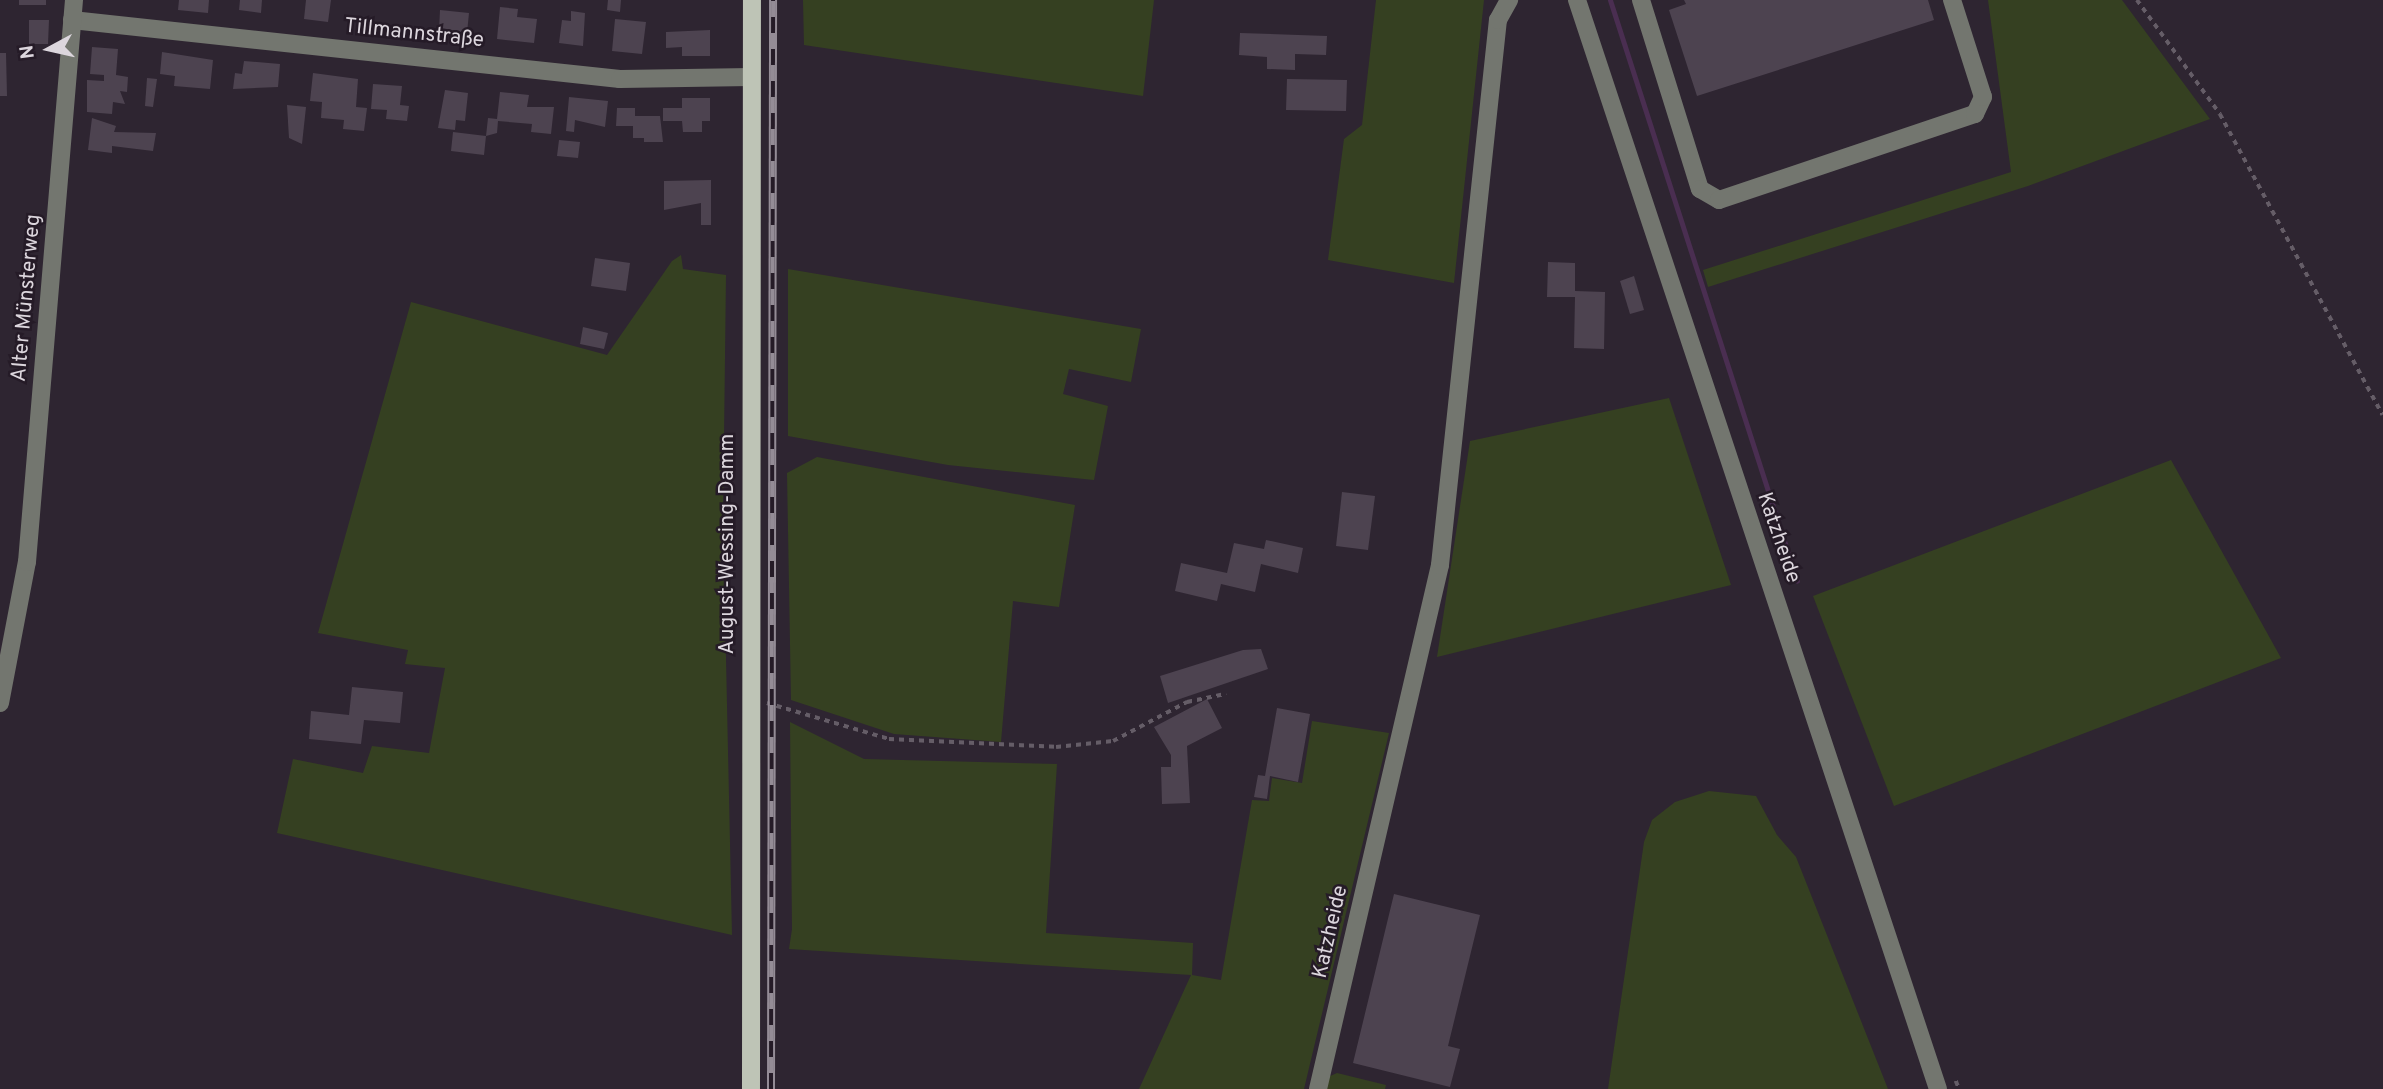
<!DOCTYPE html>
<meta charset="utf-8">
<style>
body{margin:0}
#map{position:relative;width:2383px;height:1089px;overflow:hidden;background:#2e2531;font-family:Overpass,sans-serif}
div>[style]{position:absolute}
.green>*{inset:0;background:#354021}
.stream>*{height:5px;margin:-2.5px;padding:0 2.5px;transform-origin:2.5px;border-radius:2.5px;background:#4a2e51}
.building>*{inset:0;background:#4d4350}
.path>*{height:3.5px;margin-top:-1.75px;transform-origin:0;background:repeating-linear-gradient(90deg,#655d67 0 5px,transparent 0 10px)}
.minor>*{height:18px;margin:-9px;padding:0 9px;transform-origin:9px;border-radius:9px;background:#73766f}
.major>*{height:18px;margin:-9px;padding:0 9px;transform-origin:9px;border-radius:9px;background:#bec4b6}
.rail>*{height:8px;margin-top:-4px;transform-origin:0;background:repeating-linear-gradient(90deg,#251b27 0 16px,#948c96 0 32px);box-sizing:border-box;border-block:2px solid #948c96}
span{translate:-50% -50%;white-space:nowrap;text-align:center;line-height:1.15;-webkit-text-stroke:5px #251b27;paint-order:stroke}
.street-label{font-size:21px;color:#dcd6dd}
.north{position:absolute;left:14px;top:14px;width:70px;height:70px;-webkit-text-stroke:5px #251b27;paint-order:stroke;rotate:262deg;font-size:19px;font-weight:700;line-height:28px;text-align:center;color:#dcd6dd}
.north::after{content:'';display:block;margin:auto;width:24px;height:32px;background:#dcd6dd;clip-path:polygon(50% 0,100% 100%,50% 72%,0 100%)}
</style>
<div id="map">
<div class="green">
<div style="clip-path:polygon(803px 0,1154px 0,1143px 96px,804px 45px)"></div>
<div style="clip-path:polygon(1376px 0,1484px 0,1454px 283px,1328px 260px,1344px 139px,1362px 125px)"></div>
<div style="clip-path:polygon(1988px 0,2122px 0,2210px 119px,2028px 186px,1708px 287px,1703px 270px,2011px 172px)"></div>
<div style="clip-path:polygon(681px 255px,683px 269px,726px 275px,723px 520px,732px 935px,277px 833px,293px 759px,363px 773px,372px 746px,429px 753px,445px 668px,405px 664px,408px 650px,318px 633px,411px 302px,607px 355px,672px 261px)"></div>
<div style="clip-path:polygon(788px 269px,1141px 329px,1131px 382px,1069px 369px,1063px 394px,1108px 406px,1094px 480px,948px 465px,788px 436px)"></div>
<div style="clip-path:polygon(1669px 398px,1731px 585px,1437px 657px,1470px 441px)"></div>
<div style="clip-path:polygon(817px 457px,1075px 505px,1059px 607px,1013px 601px,1001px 742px,894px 734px,791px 700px,787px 473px)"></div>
<div style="clip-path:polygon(2171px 460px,2281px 658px,1894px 806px,1813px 596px)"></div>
<div style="clip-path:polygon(1312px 721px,1389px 733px,1304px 1089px,1139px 1089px,1191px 975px,789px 949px,792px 929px,790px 722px,864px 759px,1057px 764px,1046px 933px,1193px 943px,1192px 975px,1221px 980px,1252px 800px,1269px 801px,1272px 778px,1302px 783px)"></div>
<div style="clip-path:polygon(1709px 791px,1756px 796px,1777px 835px,1796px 857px,1888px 1089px,1608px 1089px,1644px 842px,1652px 820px,1675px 802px)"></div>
<div style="clip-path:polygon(1337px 1073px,1386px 1085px,1385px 1089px,1325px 1089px,1328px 1077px)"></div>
</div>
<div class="stream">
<div style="left:1610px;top:0;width:610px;rotate:72.16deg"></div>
</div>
<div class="building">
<div style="clip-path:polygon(19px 0,46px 0,46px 5px,19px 5px)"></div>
<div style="clip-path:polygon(179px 0,209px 0,208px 13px,178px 10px)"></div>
<div style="clip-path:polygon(240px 0,262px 0,261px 13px,239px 10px)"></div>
<div style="clip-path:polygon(306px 0,331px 0,328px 22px,304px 19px)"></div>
<div style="clip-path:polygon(608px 0,621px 0,620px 12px,607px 10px)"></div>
<div style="clip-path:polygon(1684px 0,1928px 0,1934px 20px,1697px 96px,1669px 10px,1686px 4px)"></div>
<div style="clip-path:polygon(500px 7px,518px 9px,517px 17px,537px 19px,534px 43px,497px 39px)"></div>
<div style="clip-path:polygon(440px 10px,469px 13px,467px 33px,439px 31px)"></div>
<div style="clip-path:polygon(571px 11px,585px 13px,583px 46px,559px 43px,562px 20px,571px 21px)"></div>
<div style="clip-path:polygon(615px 19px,646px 22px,642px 54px,612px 51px)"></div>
<div style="clip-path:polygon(29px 20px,49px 20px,48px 44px,29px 44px)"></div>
<div style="clip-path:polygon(710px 30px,710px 56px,682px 56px,682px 47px,666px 48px,666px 32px)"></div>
<div style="clip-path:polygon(1240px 33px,1327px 36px,1326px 55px,1295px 54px,1295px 70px,1267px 69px,1267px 57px,1239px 55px)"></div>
<div style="clip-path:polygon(92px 47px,118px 49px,116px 75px,128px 77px,127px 92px,120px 91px,125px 104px,113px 102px,112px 114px,87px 112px,87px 80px,104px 81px,104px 75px,90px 74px)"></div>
<div style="clip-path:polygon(162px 52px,213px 60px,210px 89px,174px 86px,175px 76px,160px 74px)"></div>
<div style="clip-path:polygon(0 53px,6px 53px,7px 96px,0 96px)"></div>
<div style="clip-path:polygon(244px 61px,280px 64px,278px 87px,233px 89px,235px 73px,242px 74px)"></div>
<div style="clip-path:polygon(313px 73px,358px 79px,356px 107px,367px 108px,364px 131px,343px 129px,344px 120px,321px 118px,322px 102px,310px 101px)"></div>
<div style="clip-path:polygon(147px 78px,157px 79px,153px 107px,145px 106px)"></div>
<div style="clip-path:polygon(1287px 79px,1347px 80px,1346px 111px,1286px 110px)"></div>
<div style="clip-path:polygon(373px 84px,402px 86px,400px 105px,409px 106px,407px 121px,386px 119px,387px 110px,371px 109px)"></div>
<div style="clip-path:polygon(445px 90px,468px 93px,465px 121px,456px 120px,455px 130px,438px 128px)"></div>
<div style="clip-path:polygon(500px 92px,529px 95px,527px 107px,554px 107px,551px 134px,531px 132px,532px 124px,498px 121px,497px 133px,486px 136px,484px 155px,451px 151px,453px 132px,486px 136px,488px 118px,497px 119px)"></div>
<div style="clip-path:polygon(569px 97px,608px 101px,605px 127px,575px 120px,574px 132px,566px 131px)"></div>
<div style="clip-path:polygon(682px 98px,710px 98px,710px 121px,702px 121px,702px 132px,683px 132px,682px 121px,663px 121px,663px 108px,682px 108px)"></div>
<div style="clip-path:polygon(287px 105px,306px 107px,302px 144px,289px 138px)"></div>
<div style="clip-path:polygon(617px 108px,635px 108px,635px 116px,660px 116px,663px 142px,644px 142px,644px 138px,633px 138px,633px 126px,616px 126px)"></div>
<div style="clip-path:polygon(92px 118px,116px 126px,114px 132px,156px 133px,153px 151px,112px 146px,112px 153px,88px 150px)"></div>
<div style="clip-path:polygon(559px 140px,580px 142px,578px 158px,557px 156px)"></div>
<div style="clip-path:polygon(711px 180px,711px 225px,701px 225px,701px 203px,664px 210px,664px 181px)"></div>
<div style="clip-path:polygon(595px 258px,630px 263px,626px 291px,591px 286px)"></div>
<div style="clip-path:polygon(1548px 262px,1575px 263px,1575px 291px,1605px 292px,1604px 349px,1574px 348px,1575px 297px,1547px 297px)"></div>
<div style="clip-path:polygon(1634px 276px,1644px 310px,1630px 314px,1620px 281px)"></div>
<div style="clip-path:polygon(583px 327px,608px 333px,604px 349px,580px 344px)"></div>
<div style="clip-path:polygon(1342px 492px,1375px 496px,1368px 550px,1336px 546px)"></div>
<div style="clip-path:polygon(1266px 540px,1303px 548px,1298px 573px,1261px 564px,1255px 592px,1221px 584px,1217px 601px,1175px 591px,1181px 563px,1227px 573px,1234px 543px,1264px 549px)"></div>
<div style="clip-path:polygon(1261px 649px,1268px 669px,1168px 703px,1160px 676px,1243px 650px)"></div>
<div style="clip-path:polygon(352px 687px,403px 692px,400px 723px,364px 720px,361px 744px,309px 739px,311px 711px,349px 715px)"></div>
<div style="clip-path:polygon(1207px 699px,1222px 728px,1187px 746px,1190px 803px,1162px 804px,1161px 767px,1171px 767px,1171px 755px,1154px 727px)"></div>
<div style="clip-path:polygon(1277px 708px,1310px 714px,1298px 782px,1270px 776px,1267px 799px,1254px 797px,1258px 775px,1265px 776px)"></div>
<div style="clip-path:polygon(1394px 894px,1480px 915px,1448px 1046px,1460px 1049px,1450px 1087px,1353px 1063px)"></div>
</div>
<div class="path">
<div style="left:2137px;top:0;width:141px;rotate:53.9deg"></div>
<div style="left:2220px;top:114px;width:342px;rotate:61.6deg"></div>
<div style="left:767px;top:703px;width:127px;rotate:16.4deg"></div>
<div style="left:889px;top:739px;width:167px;rotate:2.7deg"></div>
<div style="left:1056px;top:747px;width:57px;rotate:-6deg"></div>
<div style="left:1113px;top:741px;width:84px;rotate:-27.8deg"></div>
<div style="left:1187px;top:702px;width:40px;rotate:-12deg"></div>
<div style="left:1956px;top:1081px;width:9px;rotate:69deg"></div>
</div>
<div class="minor">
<div style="left:1577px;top:0;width:1147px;rotate:71.66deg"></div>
<div style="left:1641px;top:0;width:198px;rotate:72.7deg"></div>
<div style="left:1700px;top:189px;width:22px;rotate:30deg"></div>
<div style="left:1719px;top:200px;width:270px;rotate:-18.6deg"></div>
<div style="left:1975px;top:114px;width:19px;rotate:-65deg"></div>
<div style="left:1983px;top:97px;width:102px;rotate:-107.7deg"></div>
<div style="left:72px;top:20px;width:551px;rotate:6.15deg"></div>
<div style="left:620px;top:79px;width:131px;rotate:-0.9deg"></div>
<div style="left:0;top:703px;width:144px;rotate:-79.2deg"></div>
<div style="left:27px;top:562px;width:564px;rotate:-85.22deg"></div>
<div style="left:1318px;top:1089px;width:538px;rotate:-76.89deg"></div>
<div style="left:1440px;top:565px;width:548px;rotate:-83.93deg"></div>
<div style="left:1498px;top:20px;width:23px;rotate:-61deg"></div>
</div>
<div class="major">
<div style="left:751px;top:1089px;width:1089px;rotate:-89.95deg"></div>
</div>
<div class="rail">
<div style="left:771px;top:1089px;width:1089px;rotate:-89.89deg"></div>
</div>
<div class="street-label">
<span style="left:414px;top:34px;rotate:6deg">Tillmannstraße</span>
<span style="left:27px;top:298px;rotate:-85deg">Alter Münsterweg</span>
<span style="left:1778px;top:538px;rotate:71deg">Katzheide</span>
<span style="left:728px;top:544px;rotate:-90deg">August-Wessing-Damm</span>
<span style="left:1331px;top:932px;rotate:-77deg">Katzheide</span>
</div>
<div class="north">N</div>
</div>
